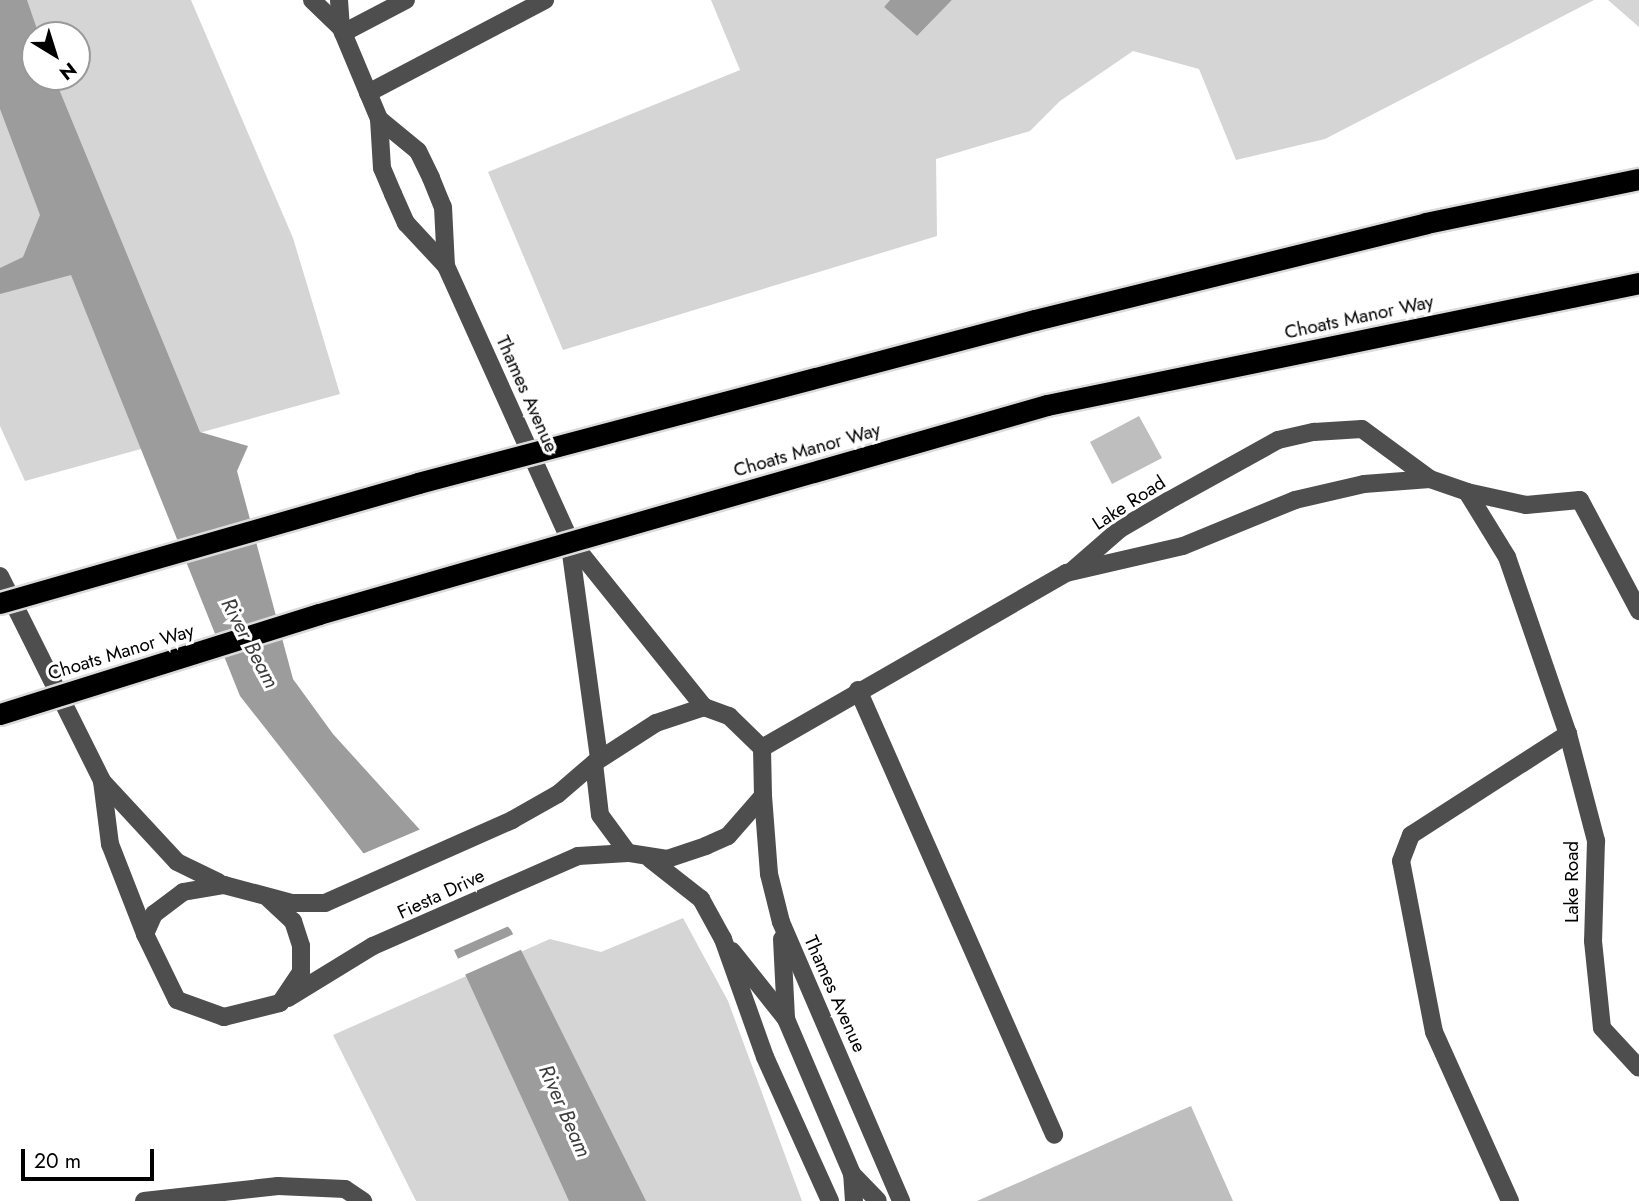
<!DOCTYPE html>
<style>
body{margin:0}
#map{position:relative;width:1639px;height:1201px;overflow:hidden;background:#fff;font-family:Jost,sans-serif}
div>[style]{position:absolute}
.green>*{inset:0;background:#d5d5d5}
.water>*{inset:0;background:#9c9c9c}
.pier>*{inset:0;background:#fff}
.building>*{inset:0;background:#bebebe}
.minor>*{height:18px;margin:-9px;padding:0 9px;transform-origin:9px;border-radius:9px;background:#4e4e4e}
.bridges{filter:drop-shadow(2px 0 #dbdbdb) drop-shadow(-2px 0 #dbdbdb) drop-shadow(0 2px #dbdbdb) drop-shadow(0 -2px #dbdbdb)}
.highway-bridge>*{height:21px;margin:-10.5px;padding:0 10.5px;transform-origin:10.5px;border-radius:10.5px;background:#000}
span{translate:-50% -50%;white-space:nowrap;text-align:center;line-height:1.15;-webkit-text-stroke:6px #fff;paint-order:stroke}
.street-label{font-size:19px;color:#000}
.water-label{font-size:21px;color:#3d3d3d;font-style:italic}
.north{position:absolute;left:21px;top:21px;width:70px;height:70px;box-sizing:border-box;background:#fff;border:2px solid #999;border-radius:50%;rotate:142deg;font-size:19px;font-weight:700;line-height:28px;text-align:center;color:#000}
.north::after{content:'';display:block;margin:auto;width:24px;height:32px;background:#000;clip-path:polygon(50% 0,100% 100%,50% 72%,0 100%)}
.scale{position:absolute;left:21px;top:1149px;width:133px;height:32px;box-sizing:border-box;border:4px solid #000;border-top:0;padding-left:9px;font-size:21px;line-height:24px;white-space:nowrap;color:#000;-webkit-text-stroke:5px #fff;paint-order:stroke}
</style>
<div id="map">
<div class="green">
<div style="clip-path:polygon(evenodd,0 0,191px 0,293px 238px,340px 394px,25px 481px,0 426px,0 0,35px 35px,77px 35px,77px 77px,35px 77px,35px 35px)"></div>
<div style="clip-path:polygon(711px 0,890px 0,884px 7px,917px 36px,952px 0,1594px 0,1325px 139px,1236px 160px,1199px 69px,1133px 51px,1060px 101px,1030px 131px,936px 159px,937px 236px,563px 350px,488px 172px,740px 70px)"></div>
<div style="clip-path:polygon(1608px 0,1639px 0,1639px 27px)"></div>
<div style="clip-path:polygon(683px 918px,728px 1001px,802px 1201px,416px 1201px,333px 1035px,550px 939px,601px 952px)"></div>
</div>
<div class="water">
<div style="clip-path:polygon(0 0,27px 0,39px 35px,35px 77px,54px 77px,200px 432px,248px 446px,237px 471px,293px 679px,333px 734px,511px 930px,646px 1201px,569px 1201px,454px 950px,364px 854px,240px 696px,71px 275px,0 294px,0 268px,23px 257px,40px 215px,0 109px)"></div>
<div style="clip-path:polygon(890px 0,952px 0,917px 36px,884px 7px)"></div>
</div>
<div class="pier">
<div style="clip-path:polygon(421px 829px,511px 925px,450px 952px,360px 855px)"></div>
<div style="clip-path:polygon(516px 933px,525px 948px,462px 976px,455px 960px)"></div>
</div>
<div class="building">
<div style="clip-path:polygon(1139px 416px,1162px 458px,1112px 484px,1090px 442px)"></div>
<div style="clip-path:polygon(1191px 1106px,1233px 1201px,977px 1201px,1168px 1116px)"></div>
</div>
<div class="minor">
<div style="left:312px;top:0;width:40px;rotate:44deg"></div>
<div style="left:339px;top:0;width:28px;rotate:86deg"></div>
<div style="left:341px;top:28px;width:99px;rotate:67.3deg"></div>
<div style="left:379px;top:119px;width:49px;rotate:86.5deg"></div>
<div style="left:382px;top:168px;width:28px;rotate:67deg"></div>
<div style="left:393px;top:194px;width:32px;rotate:66deg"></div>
<div style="left:406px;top:223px;width:59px;rotate:47.1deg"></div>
<div style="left:446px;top:266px;width:299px;rotate:65.7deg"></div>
<div style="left:569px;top:539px;width:216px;rotate:51.2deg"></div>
<div style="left:343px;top:33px;width:71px;rotate:-27.6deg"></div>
<div style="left:368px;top:93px;width:200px;rotate:-27.7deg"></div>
<div style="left:379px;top:119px;width:50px;rotate:39.4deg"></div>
<div style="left:418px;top:151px;width:30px;rotate:64deg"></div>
<div style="left:431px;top:178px;width:31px;rotate:68deg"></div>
<div style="left:443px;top:207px;width:59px;rotate:87.1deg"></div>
<div style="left:1467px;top:492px;width:60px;rotate:12.4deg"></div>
<div style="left:1526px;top:505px;width:54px;rotate:-5.3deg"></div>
<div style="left:1580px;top:500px;width:126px;rotate:62deg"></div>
<div style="left:569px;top:539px;width:220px;rotate:82.2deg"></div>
<div style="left:1073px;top:570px;width:62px;rotate:-41.1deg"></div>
<div style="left:1120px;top:529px;width:56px;rotate:-30.3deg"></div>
<div style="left:1168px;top:501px;width:126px;rotate:-29deg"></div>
<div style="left:1278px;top:440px;width:37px;rotate:-13deg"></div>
<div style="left:1314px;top:432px;width:48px;rotate:-3.6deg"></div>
<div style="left:1362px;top:429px;width:84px;rotate:36.3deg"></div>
<div style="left:1430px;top:479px;width:39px;rotate:19deg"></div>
<div style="left:1467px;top:492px;width:76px;rotate:58.4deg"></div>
<div style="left:1507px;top:557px;width:187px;rotate:71deg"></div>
<div style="left:1568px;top:734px;width:111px;rotate:75.3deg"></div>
<div style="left:1596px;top:841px;width:100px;rotate:91.7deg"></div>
<div style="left:1593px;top:941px;width:87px;rotate:84.1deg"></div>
<div style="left:1602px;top:1028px;width:54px;rotate:47.2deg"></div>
<div style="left:0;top:576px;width:229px;rotate:63.5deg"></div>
<div style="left:102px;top:781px;width:110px;rotate:47.2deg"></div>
<div style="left:177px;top:862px;width:46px;rotate:26deg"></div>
<div style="left:858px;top:690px;width:486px;rotate:66.2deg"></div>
<div style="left:704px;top:707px;width:27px;rotate:20deg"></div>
<div style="left:729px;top:716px;width:46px;rotate:44.1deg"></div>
<div style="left:762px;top:748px;width:48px;rotate:88.8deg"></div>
<div style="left:763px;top:796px;width:53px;rotate:131.2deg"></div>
<div style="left:728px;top:836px;width:24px;rotate:156deg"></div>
<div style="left:706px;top:846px;width:41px;rotate:161.6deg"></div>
<div style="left:667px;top:859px;width:39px;rotate:-171deg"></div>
<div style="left:628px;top:853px;width:47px;rotate:-126.4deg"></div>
<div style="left:600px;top:815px;width:52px;rotate:-96.6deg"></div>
<div style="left:594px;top:763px;width:74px;rotate:-32.8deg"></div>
<div style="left:656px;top:723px;width:51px;rotate:-18.4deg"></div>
<div style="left:762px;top:748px;width:351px;rotate:-29.9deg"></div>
<div style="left:1066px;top:573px;width:120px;rotate:-13deg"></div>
<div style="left:1183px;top:546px;width:121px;rotate:-22.3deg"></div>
<div style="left:1295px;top:500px;width:71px;rotate:-13.1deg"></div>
<div style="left:1364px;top:484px;width:66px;rotate:-4.3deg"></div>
<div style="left:102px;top:781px;width:64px;rotate:82.8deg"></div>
<div style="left:110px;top:844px;width:97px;rotate:68.7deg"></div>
<div style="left:763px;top:796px;width:78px;rotate:85.6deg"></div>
<div style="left:769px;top:874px;width:49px;rotate:76deg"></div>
<div style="left:781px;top:922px;width:304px;rotate:66.7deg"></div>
<div style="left:650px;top:859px;width:65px;rotate:38.1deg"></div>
<div style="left:701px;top:899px;width:46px;rotate:61.2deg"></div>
<div style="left:723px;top:939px;width:125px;rotate:70.4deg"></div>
<div style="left:765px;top:1057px;width:158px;rotate:65.7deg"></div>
<div style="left:269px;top:899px;width:33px;rotate:43deg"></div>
<div style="left:293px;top:921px;width:26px;rotate:72deg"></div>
<div style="left:301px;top:946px;width:26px;rotate:90deg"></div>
<div style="left:301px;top:972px;width:37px;rotate:124deg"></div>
<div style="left:280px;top:1003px;width:58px;rotate:166deg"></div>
<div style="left:224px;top:1017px;width:50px;rotate:-160.1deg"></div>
<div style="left:177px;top:1000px;width:73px;rotate:-115.9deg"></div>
<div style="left:145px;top:934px;width:22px;rotate:-66deg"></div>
<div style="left:154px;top:914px;width:36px;rotate:-37deg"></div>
<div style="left:183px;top:892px;width:42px;rotate:-9.7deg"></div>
<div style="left:224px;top:885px;width:70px;rotate:14.8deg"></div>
<div style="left:292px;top:903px;width:33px"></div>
<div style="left:325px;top:903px;width:205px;rotate:-23.9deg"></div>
<div style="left:512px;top:820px;width:53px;rotate:-29.5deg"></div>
<div style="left:558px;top:794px;width:48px;rotate:-40.7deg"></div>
<div style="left:782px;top:939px;width:80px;rotate:87.1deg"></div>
<div style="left:732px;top:951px;width:87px;rotate:51.5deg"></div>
<div style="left:786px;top:1019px;width:168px;rotate:66.9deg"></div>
<div style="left:288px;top:998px;width:100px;rotate:-31.5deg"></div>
<div style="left:373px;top:946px;width:224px;rotate:-23.7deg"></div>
<div style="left:578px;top:856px;width:50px;rotate:-3.4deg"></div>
<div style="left:144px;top:1201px;width:135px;rotate:-6.4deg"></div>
<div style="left:278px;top:1186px;width:67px;rotate:2.6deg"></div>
<div style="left:345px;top:1189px;width:22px;rotate:34deg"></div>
<div style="left:854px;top:1201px;width:27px;rotate:-94deg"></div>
<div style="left:852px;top:1174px;width:37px;rotate:46deg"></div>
<div style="left:1510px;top:1201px;width:185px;rotate:-114.2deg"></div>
<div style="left:1434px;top:1032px;width:174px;rotate:-100.9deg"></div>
<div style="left:1401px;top:861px;width:28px;rotate:-69deg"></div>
<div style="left:1411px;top:835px;width:187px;rotate:-32.8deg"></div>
</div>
<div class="bridges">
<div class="highway-bridge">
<div style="left:0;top:603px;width:435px;rotate:-16deg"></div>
<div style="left:418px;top:483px;width:638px;rotate:-14.8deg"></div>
<div style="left:1035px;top:320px;width:403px;rotate:-13.9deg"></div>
<div style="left:1426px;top:223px;width:217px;rotate:-11.7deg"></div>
<div style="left:0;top:714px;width:334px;rotate:-17.4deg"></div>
<div style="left:319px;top:614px;width:757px;rotate:-16.02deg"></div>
<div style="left:1047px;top:405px;width:604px;rotate:-11.64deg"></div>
</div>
</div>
<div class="street-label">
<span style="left:1359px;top:317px;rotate:-12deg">Choats Manor Way</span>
<span style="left:527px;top:394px;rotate:66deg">Thames Avenue</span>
<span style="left:807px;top:450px;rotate:-16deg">Choats Manor Way</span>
<span style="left:1129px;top:503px;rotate:-33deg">Lake Road</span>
<span style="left:121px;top:652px;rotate:-17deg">Choats Manor Way</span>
<span style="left:1572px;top:882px;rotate:-90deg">Lake Road</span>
<span style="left:441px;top:894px;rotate:-25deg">Fiesta Drive</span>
<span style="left:835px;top:994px;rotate:66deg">Thames Avenue</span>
</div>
<div class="water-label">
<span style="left:250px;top:643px;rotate:62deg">River Beam</span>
<span style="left:565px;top:1111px;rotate:66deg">River Beam</span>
</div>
<div class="north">N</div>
<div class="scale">20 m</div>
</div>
